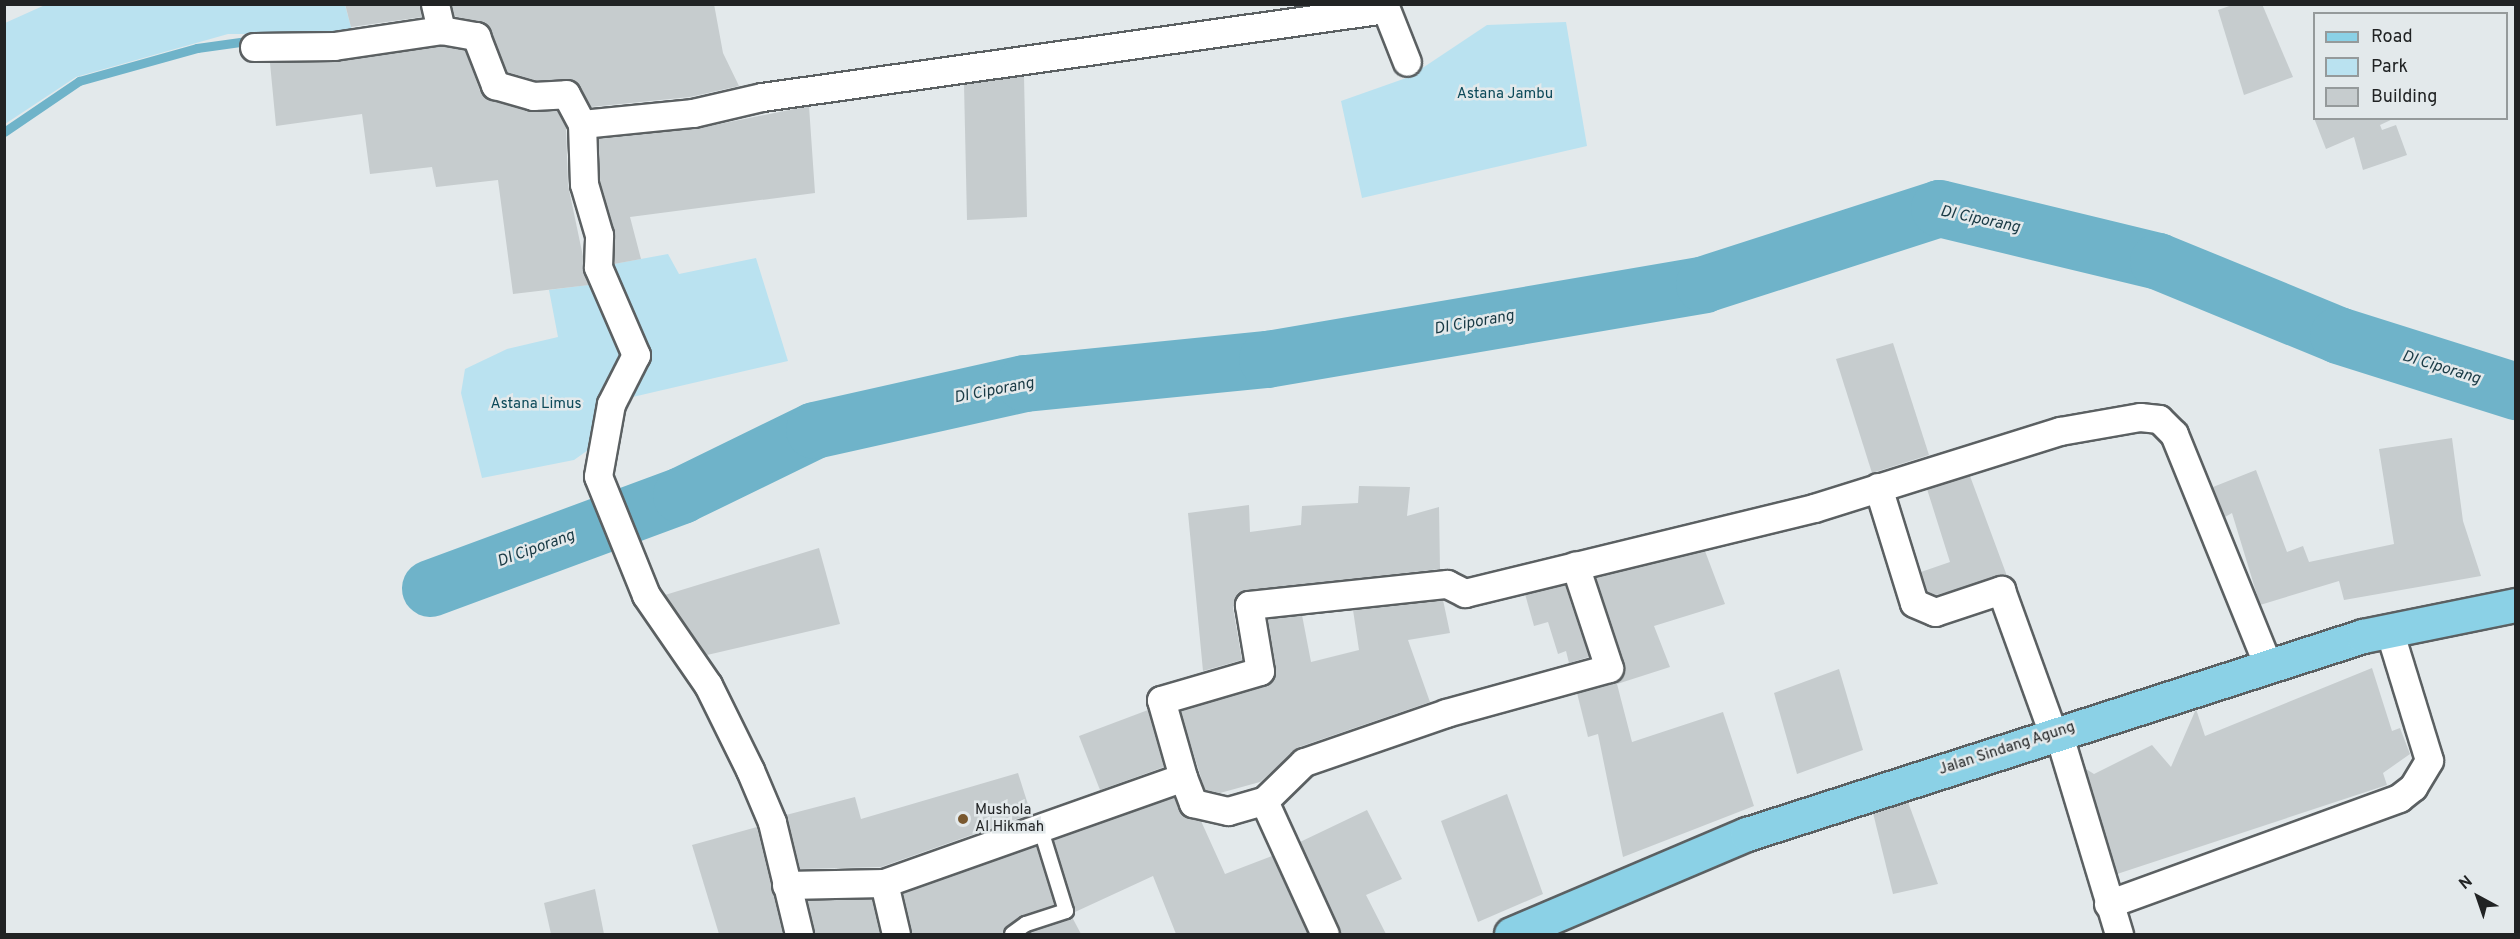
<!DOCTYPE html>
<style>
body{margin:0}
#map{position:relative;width:2520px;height:939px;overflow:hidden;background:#e3e9eb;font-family:Overpass,sans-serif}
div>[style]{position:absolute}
.green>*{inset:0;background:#bae2f0}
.stream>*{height:9px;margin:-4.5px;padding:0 4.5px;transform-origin:4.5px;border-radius:4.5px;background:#6fb3c9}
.river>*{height:57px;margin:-28.5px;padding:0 28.5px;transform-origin:28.5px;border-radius:28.5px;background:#6fb3c9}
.building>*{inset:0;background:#c6ccce}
.roads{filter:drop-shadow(2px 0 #5b6062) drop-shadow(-2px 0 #5b6062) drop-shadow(0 2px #5b6062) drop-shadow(0 -2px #5b6062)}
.service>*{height:14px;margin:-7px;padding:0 7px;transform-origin:7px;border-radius:7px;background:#fff}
.minor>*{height:27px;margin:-13.5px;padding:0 13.5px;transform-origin:13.5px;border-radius:13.5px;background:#fff}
.primary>*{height:33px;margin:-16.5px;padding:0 16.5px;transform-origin:16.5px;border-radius:16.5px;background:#8bd1e6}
.dots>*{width:16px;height:16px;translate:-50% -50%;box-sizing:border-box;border:3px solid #e3e9eb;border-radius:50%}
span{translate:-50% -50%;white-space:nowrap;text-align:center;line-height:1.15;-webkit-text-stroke:5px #e3e9eb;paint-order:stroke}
.park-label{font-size:15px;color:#0c4959}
.street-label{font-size:15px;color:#212324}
.poi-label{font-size:15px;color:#212324}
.left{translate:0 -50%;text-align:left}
.water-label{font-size:16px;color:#193a45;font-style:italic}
.frame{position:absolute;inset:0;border:6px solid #212324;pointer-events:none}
.legend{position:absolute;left:2313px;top:12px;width:195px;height:108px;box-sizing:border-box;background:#e3e9eb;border:2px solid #959a9b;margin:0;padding:8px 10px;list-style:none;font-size:18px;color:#212324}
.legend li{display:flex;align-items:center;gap:12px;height:30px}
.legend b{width:30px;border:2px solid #959a9b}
.north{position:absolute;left:2448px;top:867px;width:60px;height:60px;-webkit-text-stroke:4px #e3e9eb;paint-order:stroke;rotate:320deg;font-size:16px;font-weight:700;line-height:24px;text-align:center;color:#212324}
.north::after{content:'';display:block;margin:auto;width:21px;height:27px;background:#212324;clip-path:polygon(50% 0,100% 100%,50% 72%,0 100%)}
</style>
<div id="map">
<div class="green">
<div style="clip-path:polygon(45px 5px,345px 5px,353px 34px,228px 34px,76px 77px,5px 124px,5px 23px)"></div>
<div style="clip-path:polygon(1566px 22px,1587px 146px,1362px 198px,1341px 101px,1409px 77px,1487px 25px)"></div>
<div style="clip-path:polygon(668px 254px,679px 274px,756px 258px,788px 361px,624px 399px,643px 354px,608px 265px)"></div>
<div style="clip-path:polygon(595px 284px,629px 355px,591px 448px,574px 460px,482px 478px,461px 393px,465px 369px,507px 349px,558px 337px,549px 290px)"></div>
</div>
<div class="stream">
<div style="left:4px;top:132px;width:91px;rotate:-34.2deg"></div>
<div style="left:79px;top:81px;width:123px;rotate:-15.6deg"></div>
<div style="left:197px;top:48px;width:58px;rotate:-8deg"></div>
</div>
<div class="river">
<div style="left:430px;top:588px;width:268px;rotate:-20.3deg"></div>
<div style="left:681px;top:495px;width:148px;rotate:-26deg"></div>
<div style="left:814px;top:430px;width:216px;rotate:-12.6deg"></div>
<div style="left:1025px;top:383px;width:243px;rotate:-5.7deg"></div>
<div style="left:1267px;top:359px;width:443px;rotate:-9.7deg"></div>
<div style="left:1704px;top:284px;width:247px;rotate:-17.9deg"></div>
<div style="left:1939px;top:208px;width:225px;rotate:13.6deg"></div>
<div style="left:2158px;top:261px;width:195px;rotate:22.3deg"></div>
<div style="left:2338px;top:335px;width:187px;rotate:17.5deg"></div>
</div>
<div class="building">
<div style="clip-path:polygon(345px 4px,420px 4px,422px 17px,351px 27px)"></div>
<div style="clip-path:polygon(451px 4px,714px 4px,723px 53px,739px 86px,690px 97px,591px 107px,573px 80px,535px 80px,507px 72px,486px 24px,454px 16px)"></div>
<div style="clip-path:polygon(2235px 4px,2262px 4px,2293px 77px,2244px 95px,2218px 10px)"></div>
<div style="clip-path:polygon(441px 46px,465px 50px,480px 91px,490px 100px,529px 111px,557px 110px,566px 128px,568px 185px,589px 285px,513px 294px,498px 180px,436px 187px,432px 167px,370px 174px,362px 114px,276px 126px,270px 63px,336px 62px)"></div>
<div style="clip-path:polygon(1024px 76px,1027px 217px,967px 220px,964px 84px)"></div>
<div style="clip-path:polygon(809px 106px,815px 193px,630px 217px,641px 259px,614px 264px,615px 235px,600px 181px,598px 138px,695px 129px)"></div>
<div style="clip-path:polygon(2314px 118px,2395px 118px,2380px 125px,2382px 130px,2396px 125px,2407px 155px,2363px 170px,2354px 137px,2326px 149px)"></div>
<div style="clip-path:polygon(1893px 343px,1929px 455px,1872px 473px,1836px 359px)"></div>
<div style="clip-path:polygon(2452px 438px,2463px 521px,2481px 576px,2344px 600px,2339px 581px,2260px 605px,2232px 513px,2225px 517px,2213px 487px,2256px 470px,2287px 552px,2303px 546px,2309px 562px,2394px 544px,2379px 449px)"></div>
<div style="clip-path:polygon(1970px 476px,2007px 576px,1936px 595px,1927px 591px,1921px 572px,1950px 562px,1927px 489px)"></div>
<div style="clip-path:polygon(1359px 486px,1410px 487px,1407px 516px,1439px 507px,1440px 569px,1240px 592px,1233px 608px,1242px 660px,1203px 671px,1188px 513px,1249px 505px,1250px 532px,1301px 525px,1302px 506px,1358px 503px)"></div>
<div style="clip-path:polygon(819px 548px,840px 624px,707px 655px,665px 595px)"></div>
<div style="clip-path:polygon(1705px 551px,1725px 604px,1654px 626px,1670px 667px,1617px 684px,1632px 742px,1723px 712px,1754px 806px,1623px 857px,1598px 734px,1588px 737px,1577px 693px,1614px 683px,1624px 671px,1596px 577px)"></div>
<div style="clip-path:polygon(1565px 585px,1589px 657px,1569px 663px,1566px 651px,1558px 654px,1548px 622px,1534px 626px,1525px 594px)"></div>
<div style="clip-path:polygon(1443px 600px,1450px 633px,1408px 640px,1430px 702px,1299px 747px,1260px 782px,1220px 793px,1205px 790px,1180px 711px,1271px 682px,1276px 668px,1267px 619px,1302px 615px,1311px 662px,1359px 650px,1353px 610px)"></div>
<div style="clip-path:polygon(2372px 668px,2392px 731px,2400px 728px,2410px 754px,2383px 773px,2387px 785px,2117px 874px,2086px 769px,2094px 774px,2152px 745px,2171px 767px,2196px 709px,2205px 736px)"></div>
<div style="clip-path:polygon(1839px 669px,1863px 750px,1797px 774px,1774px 693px)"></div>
<div style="clip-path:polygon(1148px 710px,1164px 767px,1100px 790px,1079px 736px)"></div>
<div style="clip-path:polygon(1018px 773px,1031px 814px,881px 867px,800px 869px,786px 815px,855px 797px,861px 819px)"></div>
<div style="clip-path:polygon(1507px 794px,1543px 894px,1478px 922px,1441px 821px)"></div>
<div style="clip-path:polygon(1174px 797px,1182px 814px,1201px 821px,1225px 874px,1272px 856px,1308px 934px,1176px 934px,1153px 876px,1075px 912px,1053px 840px)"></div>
<div style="clip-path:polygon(1908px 802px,1938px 884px,1893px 894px,1873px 813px)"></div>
<div style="clip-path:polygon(1367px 810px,1402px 879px,1366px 895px,1386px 934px,1341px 934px,1300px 842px)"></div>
<div style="clip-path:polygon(757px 827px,783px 934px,719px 934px,692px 845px)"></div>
<div style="clip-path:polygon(1036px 846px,1055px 905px,1021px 916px,1003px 934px,911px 934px,903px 893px)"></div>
<div style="clip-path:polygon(595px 889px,604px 934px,551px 934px,544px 903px)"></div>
<div style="clip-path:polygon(872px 899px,880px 934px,814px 934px,807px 900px)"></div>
<div style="clip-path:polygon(1072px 917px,1081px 934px,1027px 934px,1030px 932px)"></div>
</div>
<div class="roads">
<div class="service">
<div style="left:1012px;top:934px;width:17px;rotate:-36deg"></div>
<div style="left:1026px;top:924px;width:42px;rotate:-18deg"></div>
<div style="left:1066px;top:911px;width:88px;rotate:-107.2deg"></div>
</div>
<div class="minor">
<div style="left:435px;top:4px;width:27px;rotate:77deg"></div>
<div style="left:441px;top:30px;width:36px;rotate:10deg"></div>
<div style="left:476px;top:36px;width:53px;rotate:68.8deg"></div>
<div style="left:495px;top:85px;width:40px;rotate:16deg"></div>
<div style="left:533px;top:96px;width:33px;rotate:-3deg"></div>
<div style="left:566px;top:94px;width:34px;rotate:62deg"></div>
<div style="left:1384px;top:4px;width:62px;rotate:68.4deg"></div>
<div style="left:254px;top:47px;width:80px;rotate:-0.7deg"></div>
<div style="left:334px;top:46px;width:108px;rotate:-8.5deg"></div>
<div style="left:1878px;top:487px;width:121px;rotate:72.8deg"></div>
<div style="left:1914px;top:603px;width:23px;rotate:23deg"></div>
<div style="left:1935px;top:612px;width:70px;rotate:-18.4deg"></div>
<div style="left:2001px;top:590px;width:153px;rotate:70.1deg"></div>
<div style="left:2058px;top:732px;width:211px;rotate:73.2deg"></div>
<div style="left:1183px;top:777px;width:80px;rotate:-105.9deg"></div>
<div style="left:1161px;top:700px;width:103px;rotate:-16.3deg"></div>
<div style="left:1260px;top:671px;width:67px;rotate:-99.5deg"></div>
<div style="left:1249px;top:605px;width:199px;rotate:-6.1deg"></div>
<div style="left:1447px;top:584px;width:20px;rotate:27deg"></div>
<div style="left:1465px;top:593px;width:359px;rotate:-13.7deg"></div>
<div style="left:1814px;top:508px;width:258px;rotate:-17.4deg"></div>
<div style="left:2060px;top:431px;width:81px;rotate:-9.9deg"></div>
<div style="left:2140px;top:417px;width:19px;rotate:6deg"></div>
<div style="left:2159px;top:419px;width:21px;rotate:45deg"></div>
<div style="left:2174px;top:434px;width:253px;rotate:67.9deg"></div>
<div style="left:1264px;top:801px;width:56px;rotate:-44.3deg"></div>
<div style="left:1304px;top:762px;width:150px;rotate:-19deg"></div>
<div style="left:1446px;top:713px;width:169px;rotate:-15.4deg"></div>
<div style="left:1609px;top:668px;width:108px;rotate:-108.3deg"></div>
<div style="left:884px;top:883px;width:52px;rotate:76.8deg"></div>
<div style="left:786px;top:885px;width:98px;rotate:-1.2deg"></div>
<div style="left:884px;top:883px;width:317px;rotate:-19.5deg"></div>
<div style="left:1183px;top:777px;width:28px;rotate:69deg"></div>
<div style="left:1193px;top:803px;width:36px;rotate:13deg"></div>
<div style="left:1228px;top:811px;width:37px;rotate:-16deg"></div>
<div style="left:1264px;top:801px;width:146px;rotate:65.4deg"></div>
<div style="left:2108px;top:904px;width:310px;rotate:-20deg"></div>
<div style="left:2399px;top:798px;width:18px;rotate:-38deg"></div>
<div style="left:2413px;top:787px;width:31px;rotate:-59deg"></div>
<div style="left:2429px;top:760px;width:136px;rotate:-107.1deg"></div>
<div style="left:799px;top:934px;width:115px;rotate:-103.6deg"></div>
<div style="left:772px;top:822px;width:56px;rotate:-112.9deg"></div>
<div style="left:750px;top:770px;width:95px;rotate:-116.3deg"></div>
<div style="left:708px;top:685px;width:109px;rotate:-124.6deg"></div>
<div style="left:646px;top:595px;width:128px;rotate:-112deg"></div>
<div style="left:598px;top:476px;width:73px;rotate:-79.8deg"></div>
<div style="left:611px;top:404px;width:55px;rotate:-63deg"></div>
<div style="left:636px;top:355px;width:96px;rotate:-113.4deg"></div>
<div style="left:598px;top:267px;width:32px;rotate:-88deg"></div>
<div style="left:599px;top:235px;width:53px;rotate:-106.4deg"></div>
<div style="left:584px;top:184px;width:60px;rotate:-91.9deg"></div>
<div style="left:582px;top:124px;width:112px;rotate:-5.7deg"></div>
<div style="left:693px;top:113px;width:71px;rotate:-13.1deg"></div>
<div style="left:762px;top:97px;width:629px;rotate:-8.04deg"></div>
</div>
<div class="primary">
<div style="left:1511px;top:934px;width:256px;rotate:-23deg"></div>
<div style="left:1747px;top:834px;width:647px;rotate:-17.82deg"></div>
<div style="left:2363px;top:636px;width:156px;rotate:-11.5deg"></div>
</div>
</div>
<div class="dots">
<div style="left:963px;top:819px;background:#79582f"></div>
</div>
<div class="park-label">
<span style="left:1505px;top:95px">Astana Jambu</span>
<span style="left:536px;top:405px">Astana Limus</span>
</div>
<div class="street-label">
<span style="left:2007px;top:749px;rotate:-18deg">Jalan Sindang Agung</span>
</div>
<div class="poi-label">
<span class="left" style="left:975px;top:819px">Mushola<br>Al Hikmah</span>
</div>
<div class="water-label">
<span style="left:1980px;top:220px;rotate:12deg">DI Ciporang</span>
<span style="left:1474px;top:323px;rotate:-10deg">DI Ciporang</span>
<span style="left:2441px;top:368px;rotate:17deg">DI Ciporang</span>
<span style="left:994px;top:391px;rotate:-11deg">DI Ciporang</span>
<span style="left:536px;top:549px;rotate:-20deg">DI Ciporang</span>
</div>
<div class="frame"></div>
<ul class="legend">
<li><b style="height:8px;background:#8bd1e6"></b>Road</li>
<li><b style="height:16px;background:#bae2f0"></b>Park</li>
<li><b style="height:16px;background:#c6ccce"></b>Building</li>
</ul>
<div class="north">N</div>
</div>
